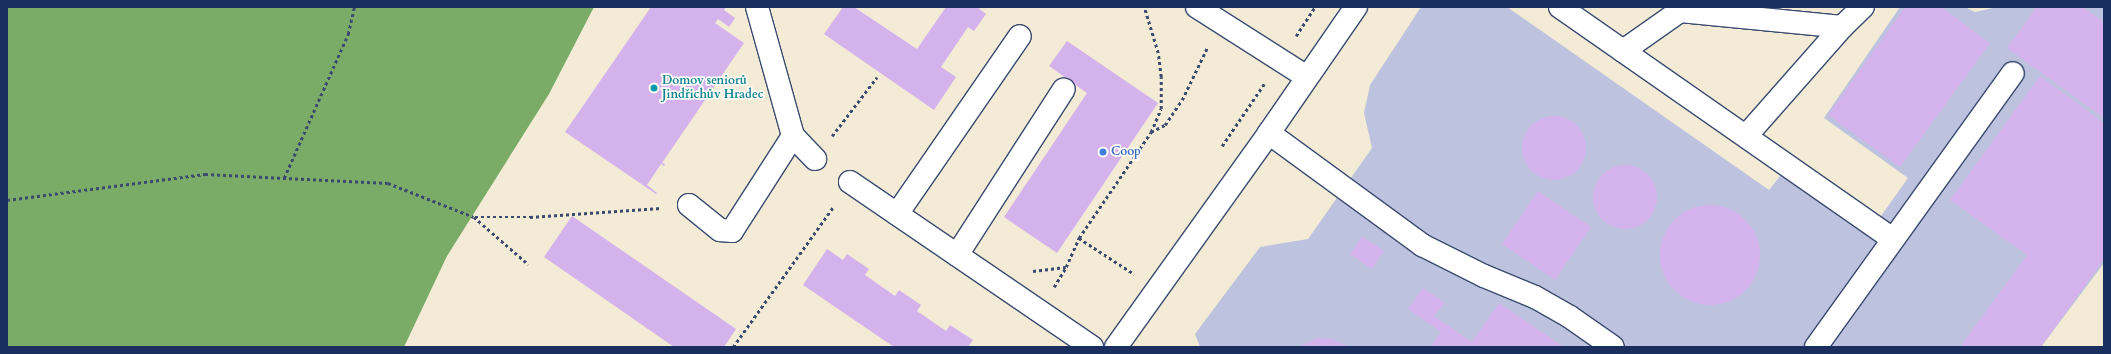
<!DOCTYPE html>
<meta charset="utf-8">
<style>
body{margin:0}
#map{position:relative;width:2111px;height:354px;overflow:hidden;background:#f3ebd5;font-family:Cardo,serif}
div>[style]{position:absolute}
.industrial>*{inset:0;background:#bdc3de}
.forest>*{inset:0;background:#7aac68}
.building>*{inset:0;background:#d4b2eb}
.round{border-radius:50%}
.path>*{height:2.5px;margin-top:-1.25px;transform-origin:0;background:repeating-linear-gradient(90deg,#3b4b70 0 3px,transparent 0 6px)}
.roads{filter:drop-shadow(1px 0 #3b4b70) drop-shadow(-1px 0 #3b4b70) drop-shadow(0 1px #3b4b70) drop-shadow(0 -1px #3b4b70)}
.minor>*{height:22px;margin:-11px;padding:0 11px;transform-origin:11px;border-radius:11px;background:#fff}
.dots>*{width:11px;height:11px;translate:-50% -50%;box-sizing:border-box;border:2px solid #fdfcf7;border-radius:50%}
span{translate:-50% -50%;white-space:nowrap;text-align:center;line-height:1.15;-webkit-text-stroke:3.5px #fdfcf7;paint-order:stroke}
.culture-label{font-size:12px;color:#0d838f;font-weight:700}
.left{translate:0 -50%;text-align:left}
.shop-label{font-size:12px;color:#366cbe;font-weight:700}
.frame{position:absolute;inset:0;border:8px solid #1b2f5e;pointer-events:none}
</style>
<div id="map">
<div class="industrial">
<div style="clip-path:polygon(1421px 7px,1507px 7px,1769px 190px,1788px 166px,1876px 223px,1908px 178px,1824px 118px,1900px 7px,1965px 7px,1975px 12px,1998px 7px,2104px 7px,2104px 263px,2041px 347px,1200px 347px,1195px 334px,1260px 247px,1308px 239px,1372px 148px,1364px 113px,1370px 85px)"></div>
</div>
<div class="forest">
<div style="clip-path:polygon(7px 7px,594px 7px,549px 94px,447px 256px,404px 347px,7px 347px)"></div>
</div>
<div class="building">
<div style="clip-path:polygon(651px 7px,726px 7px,724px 10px,735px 18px,729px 27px,718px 19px,715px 23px,744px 43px,662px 163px,665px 164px,664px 166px,661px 164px,647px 185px,657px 193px,656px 194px,565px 132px)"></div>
<div style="clip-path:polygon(843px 7px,854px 7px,917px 49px,946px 7px,977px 7px,986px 14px,974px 31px,968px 27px,941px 67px,956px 77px,934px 110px,824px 34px)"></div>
<div style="clip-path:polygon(1905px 7px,1941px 7px,1990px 43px,1900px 167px,1828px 115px)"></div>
<div style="clip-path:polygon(2037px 7px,2083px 7px,2104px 22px,2104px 118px,2007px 48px)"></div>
<div style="clip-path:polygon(1067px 41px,1158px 103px,1057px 253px,1004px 217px,1087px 93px,1049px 66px)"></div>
<div style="clip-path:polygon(2040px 76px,2104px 123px,2104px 259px,2041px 347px,1960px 347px,2027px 255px,1950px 200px)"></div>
<div class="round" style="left:1522px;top:116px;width:64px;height:64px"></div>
<div class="round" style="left:1593px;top:165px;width:64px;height:64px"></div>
<div style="clip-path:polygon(1538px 191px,1591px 227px,1555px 280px,1502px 244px)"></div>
<div class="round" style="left:1660px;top:205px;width:100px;height:100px"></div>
<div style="clip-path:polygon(572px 216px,736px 329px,724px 347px,674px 347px,544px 257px)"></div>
<div style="clip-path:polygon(1362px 236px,1384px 251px,1372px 269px,1350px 254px)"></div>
<div style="clip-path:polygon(827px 249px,843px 260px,847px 254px,869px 269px,865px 275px,895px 296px,899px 290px,921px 305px,917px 311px,946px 331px,950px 325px,973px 340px,968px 347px,894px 347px,803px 285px)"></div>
<div style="clip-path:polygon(1423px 288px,1445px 303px,1434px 316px,1472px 342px,1499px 303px,1564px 347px,1430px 347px,1441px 332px,1408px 309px)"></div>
<div style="clip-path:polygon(1317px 338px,1333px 339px,1349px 347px,1298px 347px)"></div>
</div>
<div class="path">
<div style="left:1296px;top:36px;width:35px;rotate:-57deg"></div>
<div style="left:1151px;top:132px;width:16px;rotate:-27deg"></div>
<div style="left:1165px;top:125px;width:30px;rotate:-56deg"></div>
<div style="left:1182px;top:100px;width:58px;rotate:-64.3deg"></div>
<div style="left:832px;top:136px;width:74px;rotate:-52.7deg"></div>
<div style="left:1222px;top:146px;width:75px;rotate:-55.9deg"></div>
<div style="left:284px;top:178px;width:158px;rotate:-66deg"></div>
<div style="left:348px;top:34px;width:28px;rotate:-77deg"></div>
<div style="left:7px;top:200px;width:200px;rotate:-7.5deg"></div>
<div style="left:205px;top:174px;width:183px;rotate:2.8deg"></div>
<div style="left:388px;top:183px;width:92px;rotate:21.6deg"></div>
<div style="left:474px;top:217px;width:72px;rotate:41deg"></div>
<div style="left:475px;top:217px;width:55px"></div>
<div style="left:530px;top:217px;width:131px;rotate:-3.9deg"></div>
<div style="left:1079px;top:238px;width:66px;rotate:33.2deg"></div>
<div style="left:1033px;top:271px;width:33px;rotate:-7deg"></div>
<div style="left:1054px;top:287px;width:23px;rotate:-59deg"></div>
<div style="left:1066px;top:267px;width:32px;rotate:-66deg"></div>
<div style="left:1079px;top:238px;width:128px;rotate:-55.8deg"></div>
<div style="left:1151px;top:132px;width:25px;rotate:-67deg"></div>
<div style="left:1161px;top:109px;width:32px;rotate:-90deg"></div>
<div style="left:1161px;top:77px;width:24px;rotate:-97deg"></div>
<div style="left:1158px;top:53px;width:48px;rotate:-106.9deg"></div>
<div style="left:733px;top:347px;width:173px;rotate:-54.4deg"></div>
</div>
<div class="roads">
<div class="minor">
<div style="left:757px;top:7px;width:134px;rotate:74.4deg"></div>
<div style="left:793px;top:136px;width:32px;rotate:46deg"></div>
<div style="left:1197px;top:7px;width:130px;rotate:32.5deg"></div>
<div style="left:1560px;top:7px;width:406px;rotate:34.9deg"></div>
<div style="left:1623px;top:51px;width:70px;rotate:-35.1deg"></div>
<div style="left:1680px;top:11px;width:163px;rotate:5.6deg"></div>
<div style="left:1269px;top:133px;width:190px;rotate:36.2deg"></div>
<div style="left:1422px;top:245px;width:69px;rotate:26.6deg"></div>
<div style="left:1484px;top:276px;width:55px;rotate:22.4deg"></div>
<div style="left:1535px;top:297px;width:40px;rotate:29.7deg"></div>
<div style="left:1570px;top:317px;width:52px;rotate:34.9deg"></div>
<div style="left:1746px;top:136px;width:145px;rotate:-48.6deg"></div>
<div style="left:1842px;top:27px;width:29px;rotate:-44deg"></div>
<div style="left:850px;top:182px;width:293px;rotate:34.3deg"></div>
<div style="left:689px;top:205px;width:40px;rotate:39deg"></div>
<div style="left:720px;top:230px;width:12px;rotate:5deg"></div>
<div style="left:732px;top:231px;width:113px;rotate:-57.3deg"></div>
<div style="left:897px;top:214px;width:216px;rotate:-55.4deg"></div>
<div style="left:957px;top:255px;width:197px;rotate:-57.2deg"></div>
<div style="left:1116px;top:347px;width:263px;rotate:-54.4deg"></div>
<div style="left:1269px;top:133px;width:153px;rotate:-55.4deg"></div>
<div style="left:1816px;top:347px;width:337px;rotate:-54.3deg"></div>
</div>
</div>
<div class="dots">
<div style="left:654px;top:88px;background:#0f9aa8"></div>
<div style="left:1103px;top:152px;background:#3f7fe0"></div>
</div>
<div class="culture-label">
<span class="left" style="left:662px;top:88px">Domov seniorů<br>Jindřichův Hradec</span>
</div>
<div class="shop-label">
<span class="left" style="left:1111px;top:152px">Coop</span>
</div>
<div class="frame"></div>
</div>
